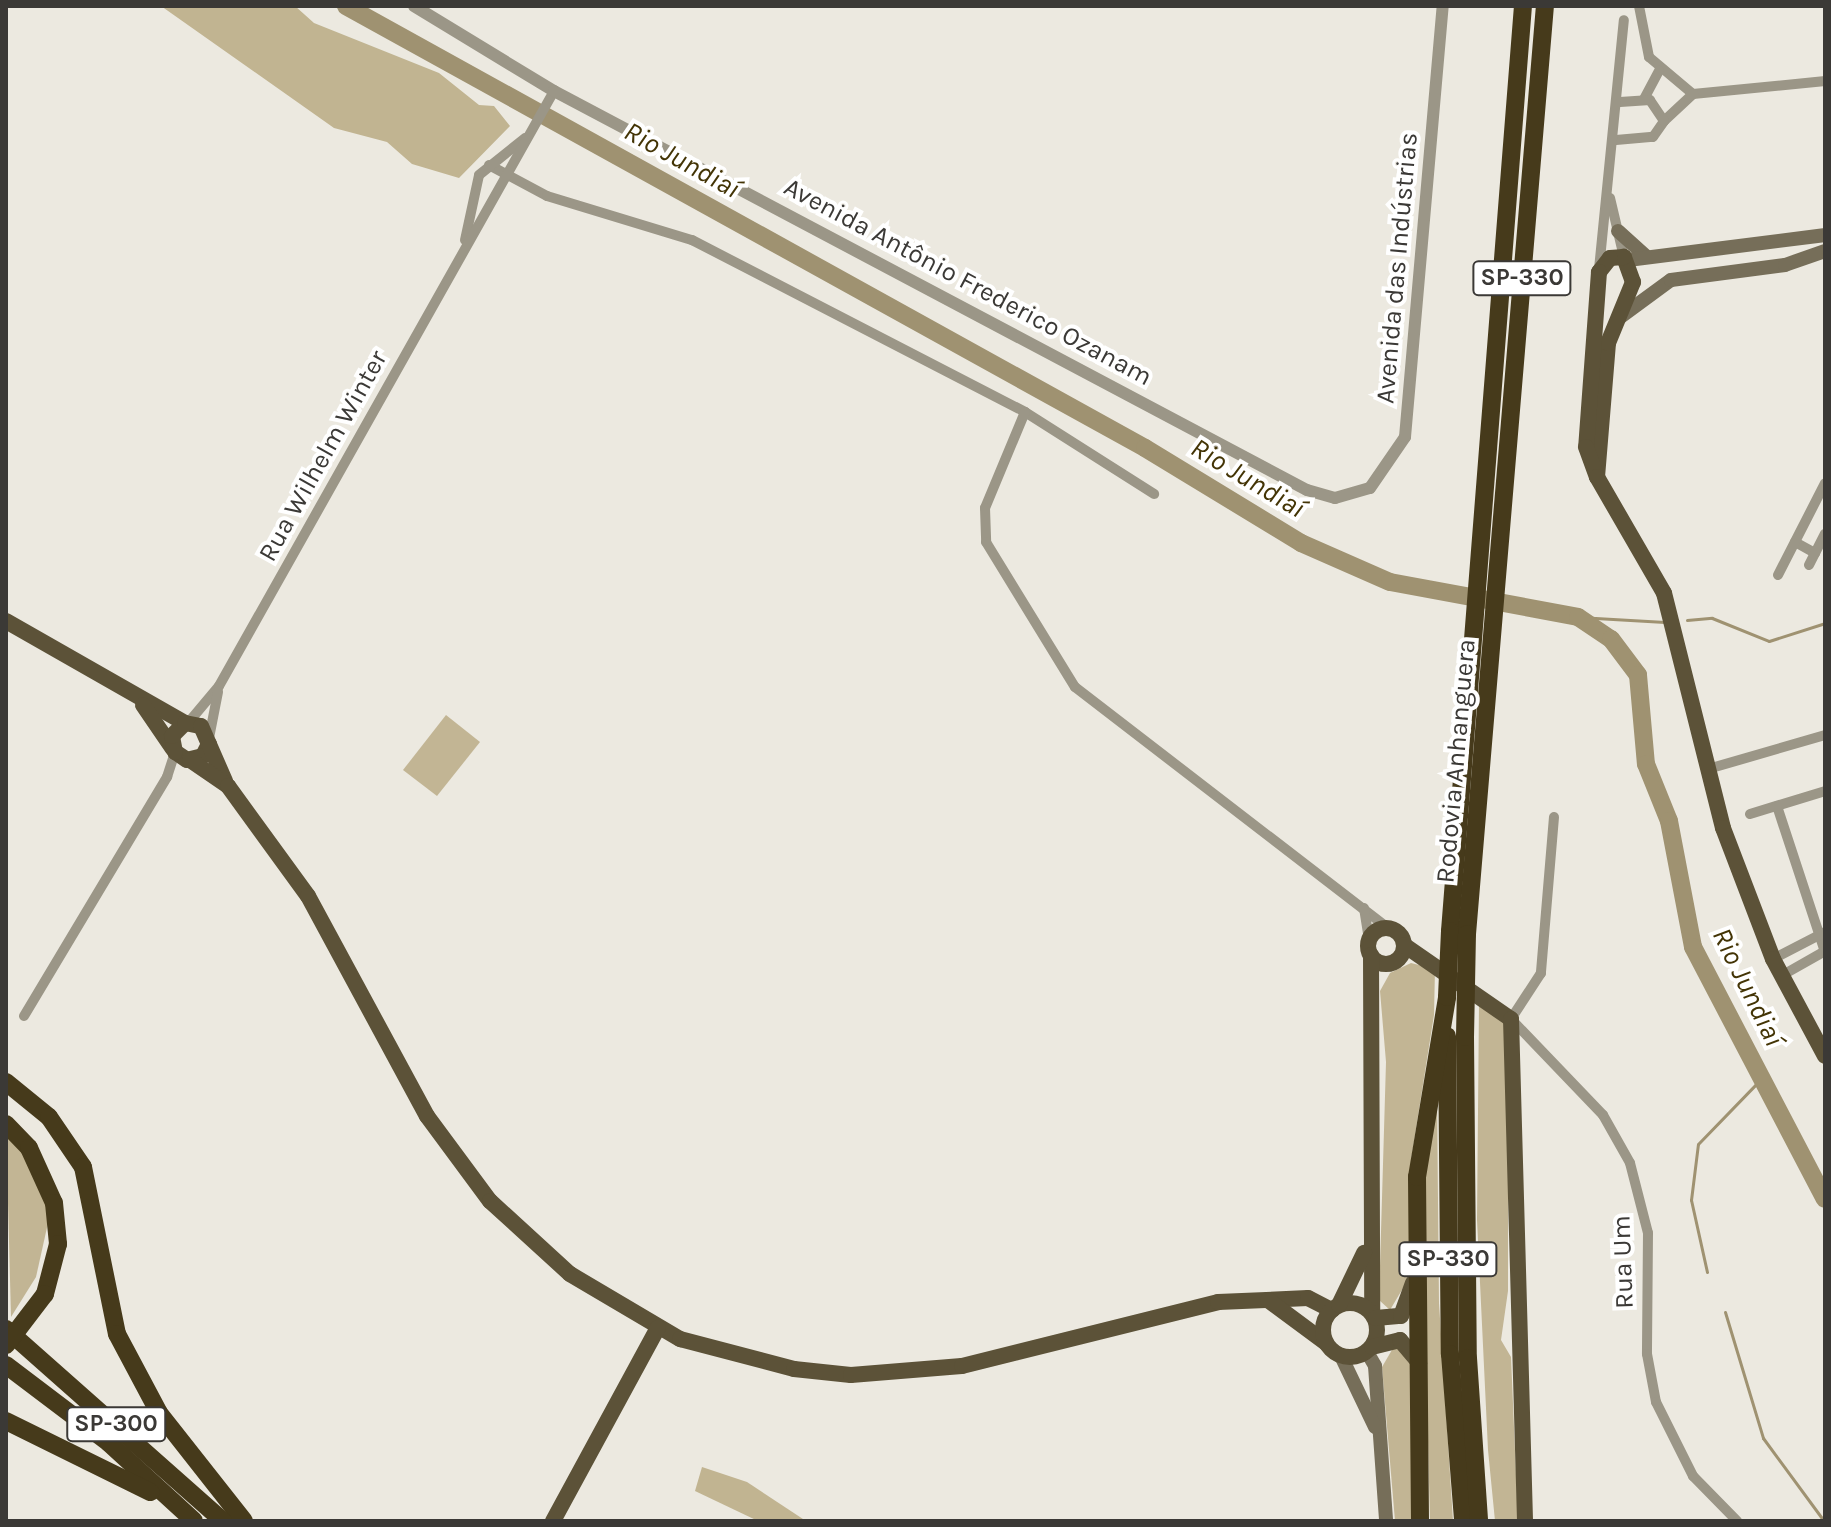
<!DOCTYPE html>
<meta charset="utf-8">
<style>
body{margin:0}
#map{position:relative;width:1831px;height:1527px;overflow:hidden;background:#ece9e0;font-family:Karla,sans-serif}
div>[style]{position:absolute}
.green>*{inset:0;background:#c2b594}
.forest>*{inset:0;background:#c1b491}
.stream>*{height:3px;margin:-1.5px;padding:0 1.5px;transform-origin:1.5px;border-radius:1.5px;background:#9f9271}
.river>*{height:18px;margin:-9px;padding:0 9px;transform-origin:9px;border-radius:9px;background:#9f9271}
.minor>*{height:10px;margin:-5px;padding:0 5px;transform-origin:5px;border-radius:5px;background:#9b9687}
.tertiary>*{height:12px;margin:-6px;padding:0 6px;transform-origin:6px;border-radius:6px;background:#9b9687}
.secondary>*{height:14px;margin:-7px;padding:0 7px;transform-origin:7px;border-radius:7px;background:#766e59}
.primary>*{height:16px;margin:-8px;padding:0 8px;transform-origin:8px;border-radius:8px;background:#5c5238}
.primary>.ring{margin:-8px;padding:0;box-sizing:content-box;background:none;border:16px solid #5c5238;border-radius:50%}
.motorway>*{height:18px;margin:-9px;padding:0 9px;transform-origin:9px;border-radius:9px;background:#463a1b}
.motorway-bridge>*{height:18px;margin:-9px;padding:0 9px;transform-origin:9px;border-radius:9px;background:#463a1b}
span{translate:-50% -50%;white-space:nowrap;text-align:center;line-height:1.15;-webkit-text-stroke:8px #fff;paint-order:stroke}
.shield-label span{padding:2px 6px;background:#fff;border:2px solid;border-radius:6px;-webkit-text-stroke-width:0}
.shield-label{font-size:24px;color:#3b3936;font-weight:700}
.street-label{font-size:26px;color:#3b3936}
.water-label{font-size:28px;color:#433405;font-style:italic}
.frame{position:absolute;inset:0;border:8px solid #3b3936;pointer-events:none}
</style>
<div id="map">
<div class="green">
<div style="clip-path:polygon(446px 715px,480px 742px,437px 796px,403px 770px)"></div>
<div style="clip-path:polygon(1411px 963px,1435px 969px,1434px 1015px,1411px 1160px,1409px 1278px,1390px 1310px,1379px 1300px,1386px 1062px,1380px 991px,1390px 973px)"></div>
<div style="clip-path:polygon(1479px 1003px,1504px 1023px,1508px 1038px,1508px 1291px,1501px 1340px,1511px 1357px,1518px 1521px,1495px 1521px,1488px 1450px,1477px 1220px)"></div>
<div style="clip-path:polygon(1437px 1095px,1439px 1303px,1453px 1521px,1430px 1521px,1422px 1201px)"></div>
<div style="clip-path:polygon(6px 1127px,44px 1186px,48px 1223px,36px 1277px,11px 1317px)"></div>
<div style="clip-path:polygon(1396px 1343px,1410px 1356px,1415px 1521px,1395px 1521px,1382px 1367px)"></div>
</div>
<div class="forest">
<div style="clip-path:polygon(161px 6px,295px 6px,314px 23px,439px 73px,479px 105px,494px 106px,510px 126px,459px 178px,412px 164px,387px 142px,334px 128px)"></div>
<div style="clip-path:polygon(702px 1467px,747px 1482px,806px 1521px,758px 1521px,695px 1491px)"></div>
</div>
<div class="stream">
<div style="left:1578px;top:617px;width:87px;rotate:3.3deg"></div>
<div style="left:1687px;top:620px;width:25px;rotate:-5deg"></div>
<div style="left:1712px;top:618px;width:61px;rotate:22deg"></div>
<div style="left:1769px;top:641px;width:59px;rotate:-17.8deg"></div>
<div style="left:1707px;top:1272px;width:74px;rotate:-102.5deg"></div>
<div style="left:1691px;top:1200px;width:56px;rotate:-82.9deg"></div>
<div style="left:1698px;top:1144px;width:91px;rotate:-45.9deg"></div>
<div style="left:1725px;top:1312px;width:132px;rotate:73.2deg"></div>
<div style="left:1763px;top:1438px;width:103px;rotate:53.7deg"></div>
</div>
<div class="river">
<div style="left:346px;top:6px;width:913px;rotate:28.95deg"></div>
<div style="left:1145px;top:448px;width:183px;rotate:31.3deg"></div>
<div style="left:1301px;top:543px;width:97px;rotate:23.7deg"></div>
<div style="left:1390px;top:582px;width:191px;rotate:10.5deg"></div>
<div style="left:1578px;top:617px;width:40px;rotate:34deg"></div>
<div style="left:1611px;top:639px;width:45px;rotate:53.1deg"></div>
<div style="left:1638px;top:675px;width:89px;rotate:84.9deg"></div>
<div style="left:1646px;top:764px;width:61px;rotate:68deg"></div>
<div style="left:1669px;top:821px;width:128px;rotate:79.2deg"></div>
<div style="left:1693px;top:947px;width:284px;rotate:62.4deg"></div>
</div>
<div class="minor">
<div style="left:1639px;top:6px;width:52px;rotate:78.9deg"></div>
<div style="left:1649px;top:57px;width:57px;rotate:40.1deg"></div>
<div style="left:1693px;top:94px;width:133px;rotate:-5.6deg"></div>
<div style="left:1644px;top:99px;width:32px;rotate:-62deg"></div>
<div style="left:1664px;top:121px;width:40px;rotate:-43deg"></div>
<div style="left:1616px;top:140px;width:37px;rotate:-5deg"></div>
<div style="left:1653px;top:137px;width:19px;rotate:-55deg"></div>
<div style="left:1664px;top:121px;width:25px;rotate:-124deg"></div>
<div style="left:1650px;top:100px;width:30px;rotate:176deg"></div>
<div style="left:489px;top:165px;width:66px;rotate:28.1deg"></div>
<div style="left:547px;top:196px;width:152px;rotate:16.9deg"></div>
<div style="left:692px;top:240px;width:375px;rotate:27.3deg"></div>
<div style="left:1025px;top:412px;width:153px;rotate:32.4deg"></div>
<div style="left:1610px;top:198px;width:61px;rotate:76.7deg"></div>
<div style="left:465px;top:240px;width:66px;rotate:-77.8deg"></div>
<div style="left:479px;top:175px;width:59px;rotate:-38.8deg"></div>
<div style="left:1599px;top:269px;width:250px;rotate:-84.3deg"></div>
<div style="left:1025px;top:412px;width:104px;rotate:112.6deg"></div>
<div style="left:985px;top:508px;width:34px;rotate:88deg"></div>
<div style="left:986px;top:542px;width:170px;rotate:58.5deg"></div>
<div style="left:1075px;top:687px;width:395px;rotate:37.6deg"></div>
<div style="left:1795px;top:542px;width:23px;rotate:29deg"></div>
<div style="left:1809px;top:565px;width:35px;rotate:-63deg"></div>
<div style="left:1778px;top:575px;width:103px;rotate:-62.9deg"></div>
<div style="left:188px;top:723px;width:48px;rotate:-50deg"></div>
<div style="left:219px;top:686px;width:683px;rotate:-60.62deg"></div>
<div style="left:209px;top:738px;width:47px;rotate:-78.9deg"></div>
<div style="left:1708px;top:769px;width:122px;rotate:-16.2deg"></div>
<div style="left:1777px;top:806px;width:154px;rotate:71.8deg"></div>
<div style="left:1750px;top:814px;width:78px;rotate:-17deg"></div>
<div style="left:1554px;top:817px;width:157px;rotate:94.8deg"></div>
<div style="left:1541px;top:973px;width:55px;rotate:123.1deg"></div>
<div style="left:1511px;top:1019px;width:133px;rotate:46.2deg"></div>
<div style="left:1603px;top:1115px;width:55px;rotate:60.6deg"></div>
<div style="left:1630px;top:1163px;width:72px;rotate:75.6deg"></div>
<div style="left:1648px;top:1233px;width:121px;rotate:90.5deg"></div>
<div style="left:1647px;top:1354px;width:49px;rotate:79.4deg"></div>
<div style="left:1656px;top:1402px;width:83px;rotate:63.4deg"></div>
<div style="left:1693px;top:1476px;width:63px;rotate:45.6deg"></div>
<div style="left:1364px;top:908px;width:33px;rotate:81deg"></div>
<div style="left:1773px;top:959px;width:59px;rotate:-27.4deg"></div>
<div style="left:1781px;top:976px;width:51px;rotate:-29.6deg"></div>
<div style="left:24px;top:1016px;width:279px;rotate:-59.1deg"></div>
<div style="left:167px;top:777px;width:26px;rotate:-72deg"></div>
</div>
<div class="tertiary">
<div style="left:414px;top:6px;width:164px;rotate:31.3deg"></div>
<div style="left:554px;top:91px;width:852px;rotate:27.92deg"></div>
<div style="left:1307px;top:490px;width:29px;rotate:16deg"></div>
<div style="left:1335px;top:498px;width:36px;rotate:-16deg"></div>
<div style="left:1370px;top:488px;width:62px;rotate:-55.5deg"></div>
<div style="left:1405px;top:437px;width:433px;rotate:-85deg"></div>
</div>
<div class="secondary">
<div style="left:1618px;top:231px;width:38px;rotate:42deg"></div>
<div style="left:1628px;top:260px;width:199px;rotate:-7.2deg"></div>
<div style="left:1619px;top:318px;width:64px;rotate:-36.2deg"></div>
<div style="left:1671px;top:280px;width:115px;rotate:-7.5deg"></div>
<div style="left:1785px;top:265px;width:42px;rotate:-19.3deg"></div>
<div style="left:1367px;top:1352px;width:16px;rotate:60deg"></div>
<div style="left:1375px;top:1366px;width:155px;rotate:85.9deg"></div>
<div style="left:1341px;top:1356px;width:79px;rotate:64.4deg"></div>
</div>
<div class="primary">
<div style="left:1597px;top:477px;width:134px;rotate:-85.3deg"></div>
<div style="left:1608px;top:343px;width:66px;rotate:-67.7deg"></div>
<div style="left:1633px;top:282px;width:27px;rotate:-110deg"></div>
<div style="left:1624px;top:257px;width:14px;rotate:176deg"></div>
<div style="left:1610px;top:258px;width:18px;rotate:128deg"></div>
<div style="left:1599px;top:272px;width:175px;rotate:94.2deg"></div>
<div style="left:1586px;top:447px;width:32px;rotate:70deg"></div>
<div style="left:1597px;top:477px;width:134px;rotate:60deg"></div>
<div style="left:1664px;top:593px;width:242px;rotate:75.9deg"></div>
<div style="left:1723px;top:828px;width:140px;rotate:69.1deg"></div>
<div style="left:1773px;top:959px;width:110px;rotate:61.8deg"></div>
<div style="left:6px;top:621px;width:206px;rotate:29.7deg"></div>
<div style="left:143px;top:705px;width:53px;rotate:55.7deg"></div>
<div style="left:209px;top:744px;width:13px;rotate:117deg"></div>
<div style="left:203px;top:756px;width:16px;rotate:166deg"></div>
<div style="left:187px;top:760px;width:14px;rotate:-146deg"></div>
<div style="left:175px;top:752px;width:16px;rotate:-101deg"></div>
<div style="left:172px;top:736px;width:18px;rotate:-45deg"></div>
<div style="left:185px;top:723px;width:16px;rotate:11deg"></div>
<div style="left:201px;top:726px;width:60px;rotate:66.4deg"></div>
<div style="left:190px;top:760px;width:46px;rotate:34.4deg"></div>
<div style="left:228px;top:786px;width:136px;rotate:54deg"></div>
<div style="left:308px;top:896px;width:250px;rotate:61.6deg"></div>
<div style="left:427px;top:1116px;width:106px;rotate:53.5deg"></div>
<div style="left:490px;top:1201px;width:108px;rotate:42.4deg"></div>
<div style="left:570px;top:1274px;width:128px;rotate:30.6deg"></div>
<div style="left:680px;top:1339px;width:118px;rotate:14.7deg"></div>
<div style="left:794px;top:1369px;width:57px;rotate:6deg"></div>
<div style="left:851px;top:1375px;width:111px;rotate:-4.6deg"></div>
<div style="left:962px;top:1366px;width:264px;rotate:-14deg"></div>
<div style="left:1218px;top:1302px;width:90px;rotate:-2.5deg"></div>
<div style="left:1308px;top:1298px;width:27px;rotate:27deg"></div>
<div class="ring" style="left:1368px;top:928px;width:20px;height:20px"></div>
<div style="left:1404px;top:945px;width:130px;rotate:34.7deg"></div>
<div style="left:1511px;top:1019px;width:502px;rotate:88.4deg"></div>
<div style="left:1371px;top:955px;width:358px;rotate:89.8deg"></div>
<div style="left:1268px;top:1300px;width:72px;rotate:36.6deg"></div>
<div class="ring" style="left:1323px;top:1303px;width:38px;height:38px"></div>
<div style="left:1339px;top:1305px;width:58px;rotate:-64.3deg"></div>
<div style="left:1376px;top:1318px;width:25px;rotate:-5deg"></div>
<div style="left:1401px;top:1316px;width:35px;rotate:-70deg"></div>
<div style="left:1372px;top:1347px;width:29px;rotate:-14deg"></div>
<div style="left:1400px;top:1340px;width:30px;rotate:50deg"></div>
<div style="left:553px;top:1521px;width:220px;rotate:-61.5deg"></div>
</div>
<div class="motorway">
<div style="left:1450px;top:931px;width:928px;rotate:-85.49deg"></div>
<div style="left:1467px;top:934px;width:931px;rotate:-85.2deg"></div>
<div style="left:1447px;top:1036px;width:318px;rotate:89.5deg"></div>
<div style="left:1450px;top:1354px;width:168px;rotate:85.5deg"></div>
<div style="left:1465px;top:1037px;width:321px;rotate:89.5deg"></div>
<div style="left:1468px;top:1358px;width:163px;rotate:86.1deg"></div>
<div style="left:6px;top:1082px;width:55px;rotate:39.1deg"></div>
<div style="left:49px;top:1117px;width:60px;rotate:55.8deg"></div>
<div style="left:83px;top:1167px;width:170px;rotate:78.5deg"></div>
<div style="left:117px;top:1334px;width:89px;rotate:62deg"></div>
<div style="left:159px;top:1413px;width:137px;rotate:51.8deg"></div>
<div style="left:6px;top:1124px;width:33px;rotate:46deg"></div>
<div style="left:29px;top:1148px;width:60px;rotate:65.6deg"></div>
<div style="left:54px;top:1203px;width:41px;rotate:84.4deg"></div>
<div style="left:58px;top:1244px;width:52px;rotate:104.6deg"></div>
<div style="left:6px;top:1329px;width:290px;rotate:41.5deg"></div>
<div style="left:6px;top:1365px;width:129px;rotate:37.1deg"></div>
<div style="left:109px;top:1443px;width:115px;rotate:42.5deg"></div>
<div style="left:6px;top:1421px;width:161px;rotate:26.2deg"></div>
<div style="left:1420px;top:1521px;width:344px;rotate:-90.5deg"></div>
<div style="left:1417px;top:1177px;width:182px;rotate:-80.5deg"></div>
</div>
<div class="motorway-bridge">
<div style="left:1447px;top:997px;width:66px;rotate:-87.4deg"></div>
<div style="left:1465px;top:1037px;width:103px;rotate:-88.9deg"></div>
<div style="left:6px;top:1345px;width:64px;rotate:-52.6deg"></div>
</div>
<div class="shield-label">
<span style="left:1522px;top:278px">SP-330</span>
<span style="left:1448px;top:1259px">SP-330</span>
<span style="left:116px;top:1424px">SP-300</span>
</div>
<div class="street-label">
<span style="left:1397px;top:268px;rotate:-85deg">Avenida das Indústrias</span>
<span style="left:968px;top:282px;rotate:28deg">Avenida Antônio Frederico Ozanam</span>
<span style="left:323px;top:456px;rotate:-61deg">Rua Wilhelm Winter</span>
<span style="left:1456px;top:761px;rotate:-85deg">Rodovia Anhanguera</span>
<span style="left:1623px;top:1262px;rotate:-92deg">Rua Um</span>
</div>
<div class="water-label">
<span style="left:682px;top:160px;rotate:29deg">Rio Jundiaí</span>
<span style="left:1248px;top:478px;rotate:31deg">Rio Jundiaí</span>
<span style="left:1748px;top:987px;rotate:64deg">Rio Jundiaí</span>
</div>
<div class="frame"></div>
</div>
